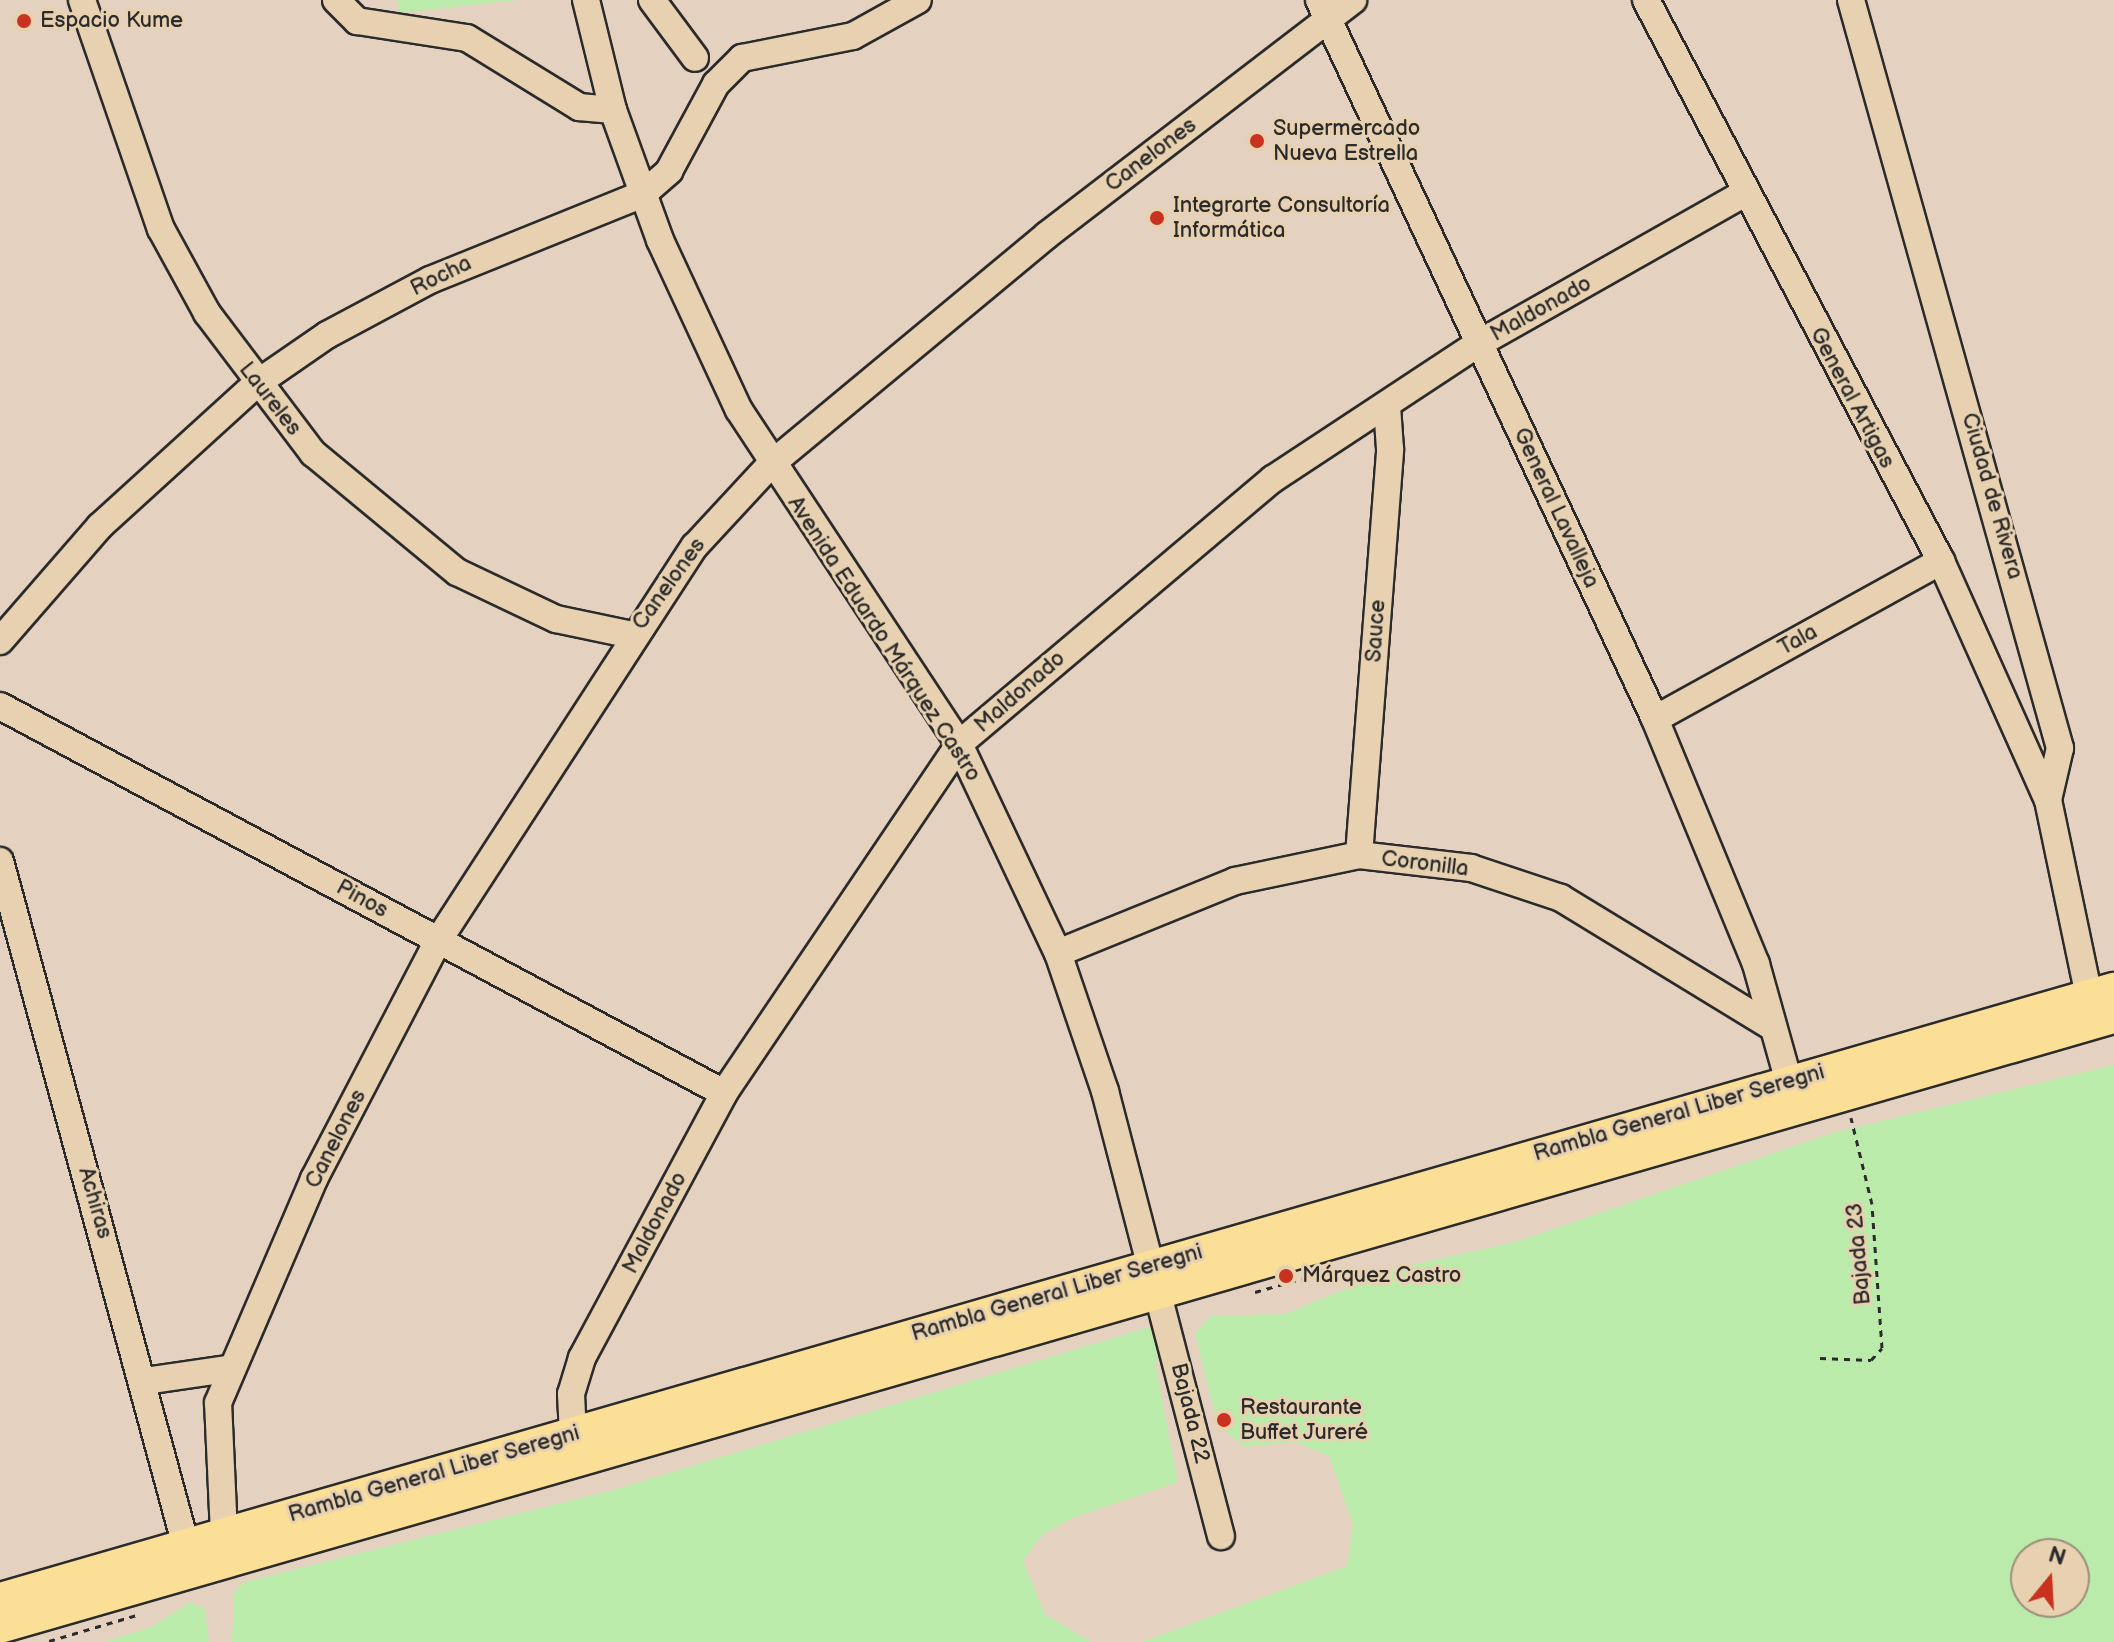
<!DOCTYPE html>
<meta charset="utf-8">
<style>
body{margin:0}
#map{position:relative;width:2114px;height:1642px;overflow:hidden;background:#e4d1bf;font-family:"Balsamiq Sans",sans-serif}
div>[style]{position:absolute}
.green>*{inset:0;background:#baebab}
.path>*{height:3px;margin-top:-1.5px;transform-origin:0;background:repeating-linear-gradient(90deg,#2b2b2b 0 6px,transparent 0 12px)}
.roads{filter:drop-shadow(2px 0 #2b2b2b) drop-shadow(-2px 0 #2b2b2b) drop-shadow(0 2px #2b2b2b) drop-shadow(0 -2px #2b2b2b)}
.minor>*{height:26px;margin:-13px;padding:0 13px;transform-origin:13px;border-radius:13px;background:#e7d1b0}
.major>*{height:32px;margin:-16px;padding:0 16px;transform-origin:16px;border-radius:16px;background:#fbdf96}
.dots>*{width:22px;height:22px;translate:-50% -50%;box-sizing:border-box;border:4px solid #e7d1b0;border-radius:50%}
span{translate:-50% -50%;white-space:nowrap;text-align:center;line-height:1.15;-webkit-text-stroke:6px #e7d1b0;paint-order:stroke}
.poi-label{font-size:22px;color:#2b2b2b}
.left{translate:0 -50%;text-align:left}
.street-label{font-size:22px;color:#2b2b2b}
.north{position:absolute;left:2010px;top:1538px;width:80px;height:80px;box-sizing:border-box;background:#e7d1b0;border:2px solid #9c8f7b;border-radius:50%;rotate:18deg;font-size:22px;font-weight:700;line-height:32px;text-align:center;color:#2b2b2b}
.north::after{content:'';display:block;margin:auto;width:28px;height:36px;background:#c8321e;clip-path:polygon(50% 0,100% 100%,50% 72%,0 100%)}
</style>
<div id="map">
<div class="green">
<div style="clip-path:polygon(398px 0,518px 0,399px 13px)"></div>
<div style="clip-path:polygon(evenodd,2114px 1065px,2114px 1642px,1142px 1642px,1347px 1566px,1353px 1524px,1329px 1456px,1295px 1442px,1246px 1447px,1218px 1427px,1195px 1333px,1211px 1316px,1285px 1314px,1394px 1269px,1515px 1242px,1832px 1133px,2114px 1065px,2026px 1554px,2074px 1554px,2074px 1602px,2026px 1602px,2026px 1554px)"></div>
<div style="clip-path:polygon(1149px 1327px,1158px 1339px,1156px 1368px,1178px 1482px,1072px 1518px,1042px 1535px,1023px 1561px,1045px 1614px,1091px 1642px,232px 1642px,234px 1593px,244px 1582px,613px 1490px)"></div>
<div style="clip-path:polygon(190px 1602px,205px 1609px,209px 1642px,104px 1642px,151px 1627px)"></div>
</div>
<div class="path">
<div style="left:1255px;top:1292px;width:80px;rotate:-15.9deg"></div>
<div style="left:1820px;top:1358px;width:51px;rotate:2.2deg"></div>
<div style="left:1871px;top:1360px;width:16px;rotate:-47deg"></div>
<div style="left:1882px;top:1348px;width:144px;rotate:-94deg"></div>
<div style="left:1872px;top:1204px;width:89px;rotate:-103.7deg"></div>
<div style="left:49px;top:1641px;width:95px;rotate:-16.5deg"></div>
</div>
<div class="roads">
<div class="minor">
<div style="left:82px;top:0;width:242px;rotate:71deg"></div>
<div style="left:161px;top:229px;width:96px;rotate:61.3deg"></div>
<div style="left:207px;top:313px;width:176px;rotate:52.9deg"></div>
<div style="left:313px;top:453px;width:187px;rotate:39.6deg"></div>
<div style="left:457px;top:572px;width:110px;rotate:25.4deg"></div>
<div style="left:556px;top:619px;width:78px;rotate:11.9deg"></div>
<div style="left:336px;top:0;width:30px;rotate:45deg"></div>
<div style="left:357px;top:21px;width:111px;rotate:8.8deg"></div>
<div style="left:467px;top:38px;width:132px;rotate:31.6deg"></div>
<div style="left:579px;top:107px;width:34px;rotate:5deg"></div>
<div style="left:586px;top:0;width:113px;rotate:76.2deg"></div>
<div style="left:613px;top:110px;width:138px;rotate:70.1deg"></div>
<div style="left:660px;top:240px;width:187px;rotate:65.1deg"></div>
<div style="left:739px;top:410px;width:400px;rotate:56.6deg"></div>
<div style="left:959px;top:744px;width:231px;rotate:64.7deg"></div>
<div style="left:1058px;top:953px;width:146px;rotate:71.2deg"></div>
<div style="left:1105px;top:1091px;width:460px;rotate:75.4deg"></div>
<div style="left:652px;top:0;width:72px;rotate:53.4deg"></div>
<div style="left:1319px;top:0;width:794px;rotate:64.95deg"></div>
<div style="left:1655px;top:719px;width:265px;rotate:67.6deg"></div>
<div style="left:1756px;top:964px;width:123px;rotate:74.4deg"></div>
<div style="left:1646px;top:0;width:634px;rotate:62.26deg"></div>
<div style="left:1941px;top:561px;width:262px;rotate:65.9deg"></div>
<div style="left:1851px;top:0;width:777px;rotate:74.39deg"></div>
<div style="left:2060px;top:748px;width:53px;rotate:103deg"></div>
<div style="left:2048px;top:800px;width:200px;rotate:78.2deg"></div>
<div style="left:0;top:641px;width:152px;rotate:-49deg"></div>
<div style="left:100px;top:526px;width:211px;rotate:-42.3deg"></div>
<div style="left:256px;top:384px;width:86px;rotate:-34.6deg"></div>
<div style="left:327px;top:335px;width:117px;rotate:-28.1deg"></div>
<div style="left:430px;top:280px;width:230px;rotate:-22deg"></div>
<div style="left:643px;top:194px;width:35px;rotate:-41deg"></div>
<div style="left:669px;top:171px;width:99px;rotate:-61.6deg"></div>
<div style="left:716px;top:84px;width:37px;rotate:-45deg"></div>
<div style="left:742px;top:58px;width:113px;rotate:-11.2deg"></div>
<div style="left:853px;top:36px;width:74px;rotate:-29deg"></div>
<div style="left:0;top:706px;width:821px;rotate:28.13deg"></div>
<div style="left:1655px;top:719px;width:327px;rotate:-28.9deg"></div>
<div style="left:1359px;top:855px;width:407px;rotate:-85.6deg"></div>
<div style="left:1390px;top:449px;width:43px;rotate:-94deg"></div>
<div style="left:0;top:861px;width:710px;rotate:74.81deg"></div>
<div style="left:1058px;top:953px;width:191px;rotate:-22.1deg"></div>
<div style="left:1235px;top:881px;width:127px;rotate:-11.8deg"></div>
<div style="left:1359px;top:855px;width:113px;rotate:6.6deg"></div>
<div style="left:1471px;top:868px;width:95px;rotate:18.4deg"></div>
<div style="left:1561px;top:898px;width:244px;rotate:31.4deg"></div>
<div style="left:145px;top:1381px;width:83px;rotate:-8.3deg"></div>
<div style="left:573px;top:1435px;width:41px;rotate:-92.8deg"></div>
<div style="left:571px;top:1394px;width:38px;rotate:-73deg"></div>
<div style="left:582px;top:1358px;width:301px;rotate:-61.8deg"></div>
<div style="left:724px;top:1093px;width:421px;rotate:-56deg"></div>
<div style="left:959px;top:744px;width:411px;rotate:-40.2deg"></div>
<div style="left:1273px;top:479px;width:245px;rotate:-33.4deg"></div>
<div style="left:1478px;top:344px;width:305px;rotate:-29.5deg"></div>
<div style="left:224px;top:1534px;width:131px;rotate:-92.6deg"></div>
<div style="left:218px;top:1403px;width:244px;rotate:-66.8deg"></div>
<div style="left:314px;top:1179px;width:268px;rotate:-62.5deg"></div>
<div style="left:438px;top:941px;width:471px;rotate:-57deg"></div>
<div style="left:695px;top:546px;width:109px;rotate:-47.2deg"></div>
<div style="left:769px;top:466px;width:361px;rotate:-39.7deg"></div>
<div style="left:1047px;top:235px;width:386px;rotate:-37.5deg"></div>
</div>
<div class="major">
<div style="left:0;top:1599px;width:2200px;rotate:-16.1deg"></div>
<div style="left:0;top:1627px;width:2200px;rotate:-16.1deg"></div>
</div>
</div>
<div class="dots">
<div style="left:24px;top:21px;background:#c8321e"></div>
<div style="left:1257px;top:141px;background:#c8321e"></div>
<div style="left:1157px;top:218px;background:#c8321e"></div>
<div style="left:1286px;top:1276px;background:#c8321e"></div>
<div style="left:1224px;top:1420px;background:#c8321e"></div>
</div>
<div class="poi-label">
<span class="left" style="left:40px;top:21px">Espacio Kume</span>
<span class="left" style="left:1273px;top:141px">Supermercado<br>Nueva Estrella</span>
<span class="left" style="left:1173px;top:218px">Integrarte Consultoría<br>Informática</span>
<span class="left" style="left:1302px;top:1276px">Márquez Castro</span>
<span class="left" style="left:1240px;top:1420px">Restaurante<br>Buffet Jureré</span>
</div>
<div class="street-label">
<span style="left:1151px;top:155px;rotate:-37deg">Canelones</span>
<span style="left:441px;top:276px;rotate:-26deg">Rocha</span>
<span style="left:1541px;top:309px;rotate:-29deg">Maldonado</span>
<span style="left:1852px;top:398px;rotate:62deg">General Artigas</span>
<span style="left:270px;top:399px;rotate:52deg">Laureles</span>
<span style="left:1992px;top:496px;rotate:74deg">Ciudad de Rivera</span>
<span style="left:1556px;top:508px;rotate:65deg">General Lavalleja</span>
<span style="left:669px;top:584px;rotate:-54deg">Canelones</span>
<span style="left:1376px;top:631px;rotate:-86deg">Sauce</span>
<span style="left:884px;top:639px;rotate:57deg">Avenida Eduardo Márquez Castro</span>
<span style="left:1798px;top:640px;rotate:-29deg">Tala</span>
<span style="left:1020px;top:692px;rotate:-41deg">Maldonado</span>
<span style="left:1425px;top:864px;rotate:7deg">Coronilla</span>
<span style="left:362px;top:899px;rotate:29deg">Pinos</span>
<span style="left:1679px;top:1113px;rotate:-16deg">Rambla General Liber Seregni</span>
<span style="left:336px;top:1139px;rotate:-63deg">Canelones</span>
<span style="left:95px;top:1203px;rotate:74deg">Achiras</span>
<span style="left:655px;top:1223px;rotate:-62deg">Maldonado</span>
<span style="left:1859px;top:1254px;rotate:-95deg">Bajada 23</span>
<span style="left:1057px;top:1293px;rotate:-16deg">Rambla General Liber Seregni</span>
<span style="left:1190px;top:1413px;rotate:76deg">Bajada 22</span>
<span style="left:434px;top:1474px;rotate:-16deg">Rambla General Liber Seregni</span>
</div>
<div class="north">N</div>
</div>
